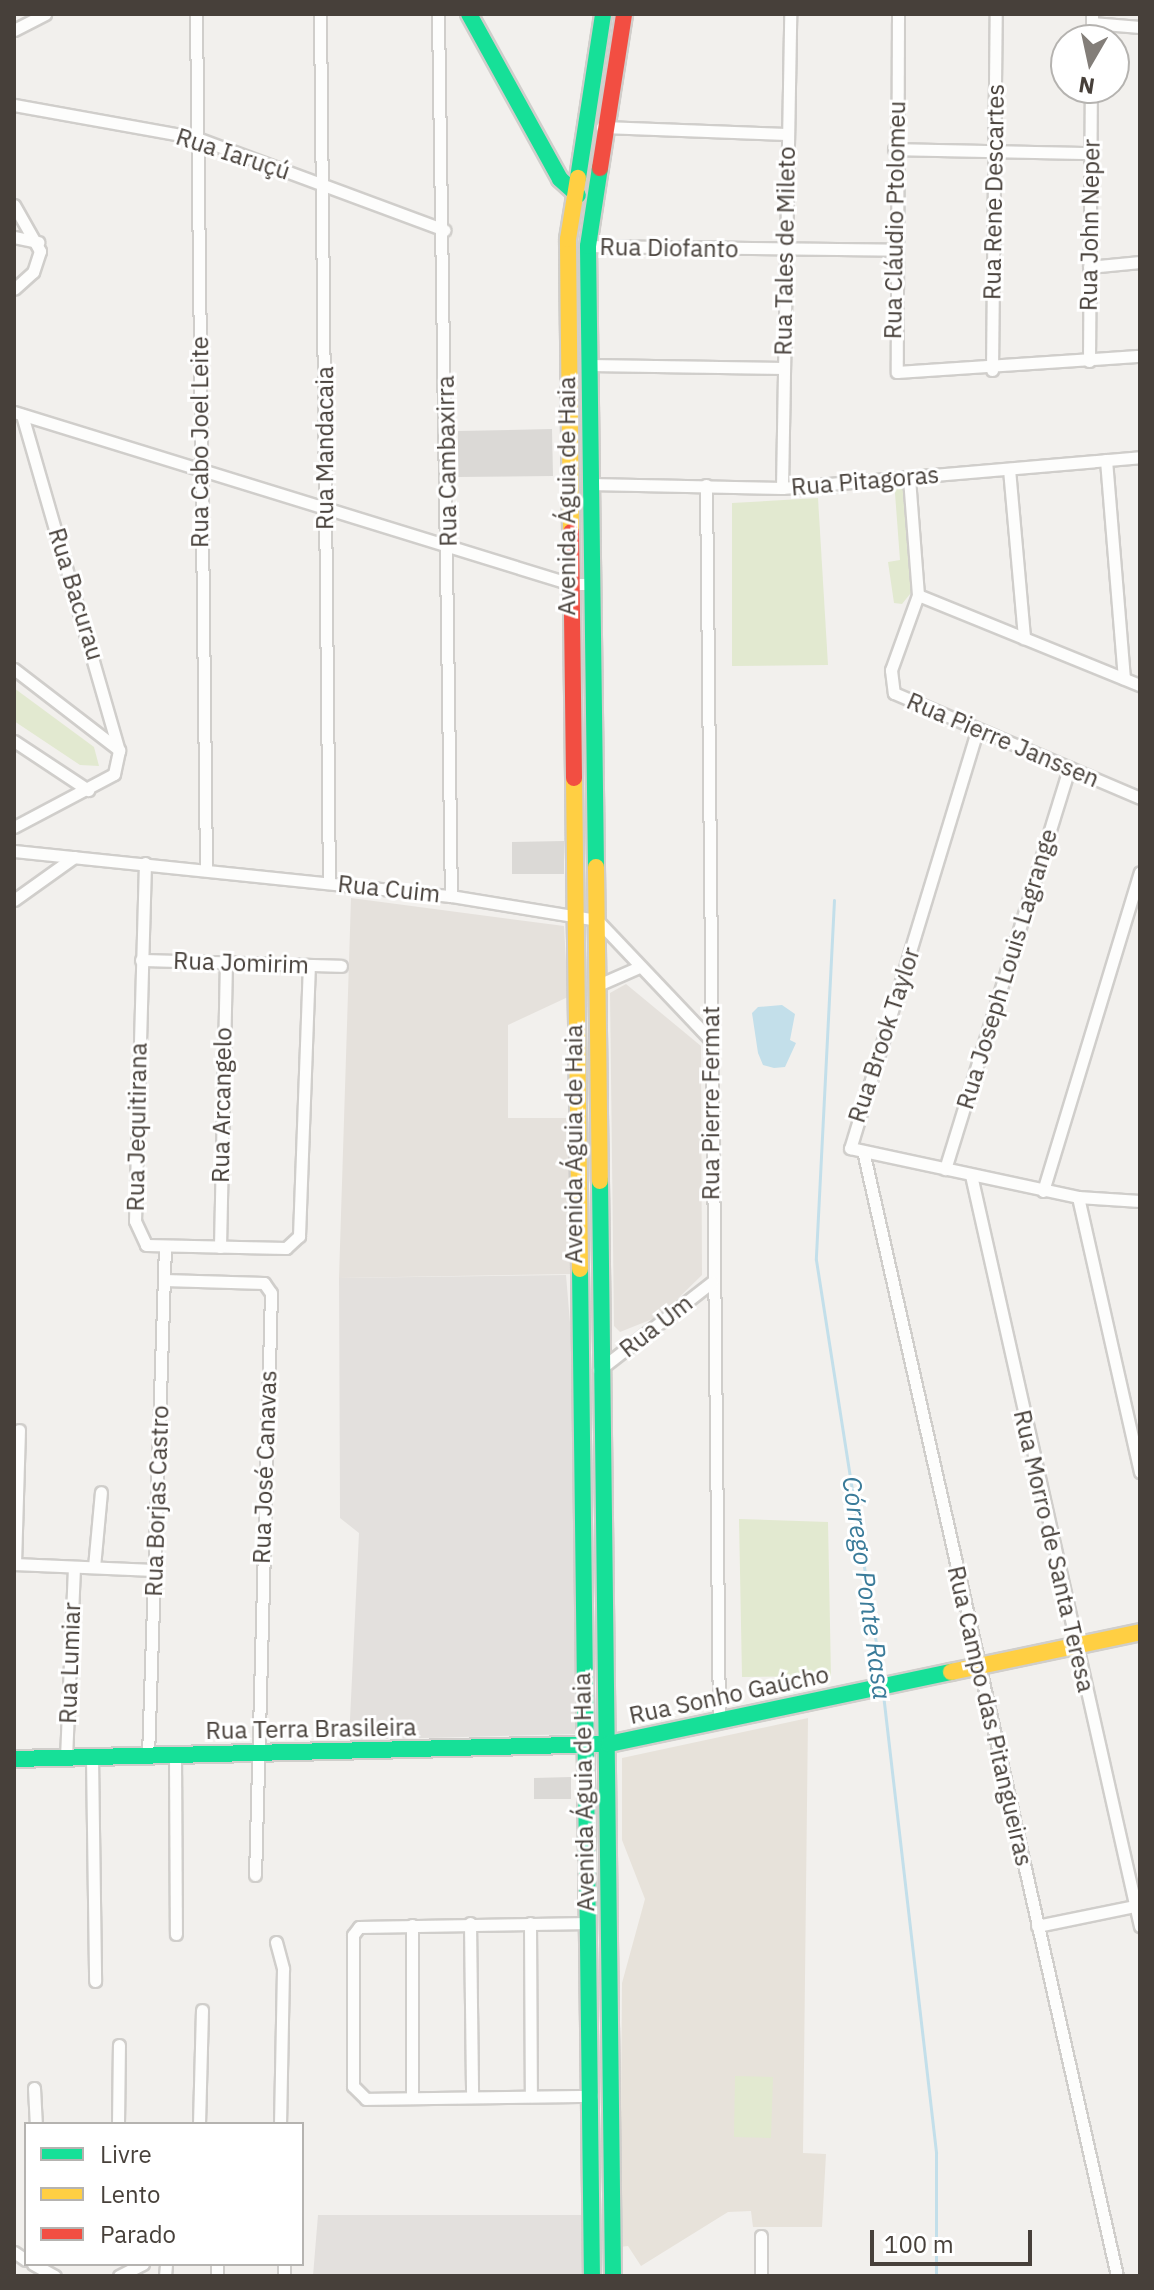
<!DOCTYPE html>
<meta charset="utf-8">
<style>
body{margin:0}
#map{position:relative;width:1154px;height:2290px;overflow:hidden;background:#f2f0ed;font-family:"IBM Plex Sans",sans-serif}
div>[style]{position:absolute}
.residential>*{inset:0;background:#e5e1dc}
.industrial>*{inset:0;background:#e3e0dd}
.education>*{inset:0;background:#e7e2da}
.green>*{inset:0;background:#e2e9d0}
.water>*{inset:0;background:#c3dfea}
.stream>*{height:3px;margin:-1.5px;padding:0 1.5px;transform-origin:1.5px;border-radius:1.5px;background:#c3dfea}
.building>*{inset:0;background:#dbd9d6}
.roads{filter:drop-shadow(2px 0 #d0cecb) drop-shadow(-2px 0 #d0cecb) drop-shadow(0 2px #d0cecb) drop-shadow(0 -2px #d0cecb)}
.street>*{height:11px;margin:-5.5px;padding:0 5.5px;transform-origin:5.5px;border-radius:5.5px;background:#fdfdfc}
.fast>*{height:16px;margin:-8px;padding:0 8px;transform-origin:8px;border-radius:8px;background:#16e098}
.slow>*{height:16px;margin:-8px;padding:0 8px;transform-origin:8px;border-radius:8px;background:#ffcf43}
.jam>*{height:16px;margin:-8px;padding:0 8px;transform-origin:8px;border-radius:8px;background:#f24e42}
span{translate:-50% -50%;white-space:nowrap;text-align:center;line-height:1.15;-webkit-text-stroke:6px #fff;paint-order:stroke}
.street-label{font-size:24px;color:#47403a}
.water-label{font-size:26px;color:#3a7b99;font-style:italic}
.frame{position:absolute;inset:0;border:16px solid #47403a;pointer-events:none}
.legend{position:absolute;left:24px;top:2122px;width:280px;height:144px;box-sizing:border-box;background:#fff;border:2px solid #b5b3b0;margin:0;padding:10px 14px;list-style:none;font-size:24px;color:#47403a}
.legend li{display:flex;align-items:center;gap:16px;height:40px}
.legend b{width:40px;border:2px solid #b5b3b0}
.north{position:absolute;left:1050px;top:24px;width:80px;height:80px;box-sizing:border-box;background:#fff;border:2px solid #b5b3b0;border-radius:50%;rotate:189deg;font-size:22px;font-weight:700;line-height:32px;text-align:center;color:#47403a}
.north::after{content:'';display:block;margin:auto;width:28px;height:36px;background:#837e79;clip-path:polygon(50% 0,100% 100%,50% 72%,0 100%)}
.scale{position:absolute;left:870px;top:2230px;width:162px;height:36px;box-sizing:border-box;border:4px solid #47403a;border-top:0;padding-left:10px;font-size:24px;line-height:28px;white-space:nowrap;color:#47403a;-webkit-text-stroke:6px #fff;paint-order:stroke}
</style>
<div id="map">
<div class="residential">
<div style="clip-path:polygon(351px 898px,564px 926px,568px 997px,508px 1025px,508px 1118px,570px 1118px,572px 1274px,339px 1278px)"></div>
<div style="clip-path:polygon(626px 984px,701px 1046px,702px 1275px,660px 1316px,620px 1332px,614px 1326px,610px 993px)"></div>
</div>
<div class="industrial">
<div style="clip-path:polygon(566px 1275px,574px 1370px,578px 1734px,349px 1740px,359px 1533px,340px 1518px,339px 1278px)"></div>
<div style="clip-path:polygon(318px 2215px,583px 2215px,584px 2276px,313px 2276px)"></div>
</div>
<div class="education">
<div style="clip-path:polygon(808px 1718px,803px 2153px,826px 2154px,822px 2227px,753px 2227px,751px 2211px,728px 2212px,641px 2266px,628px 2246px,620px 2247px,622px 1983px,645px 1899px,622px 1840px,622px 1758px)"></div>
</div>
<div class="green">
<div style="clip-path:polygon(909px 478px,919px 583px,902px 604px,894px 603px,888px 562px,900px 560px,894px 480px)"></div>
<div style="clip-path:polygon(818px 498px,828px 665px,732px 666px,732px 503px)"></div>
<div style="clip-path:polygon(14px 688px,94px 747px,99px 766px,80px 765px,14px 721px)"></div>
<div style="clip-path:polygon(739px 1519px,828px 1522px,831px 1676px,742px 1677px)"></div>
<div style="clip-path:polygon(735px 2076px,773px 2077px,771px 2138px,734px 2137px)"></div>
</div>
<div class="water">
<div style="clip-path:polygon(782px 1005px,795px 1014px,790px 1040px,796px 1043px,785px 1067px,774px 1068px,763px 1065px,758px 1053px,752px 1013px,758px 1007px)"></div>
</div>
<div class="stream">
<div style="left:834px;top:900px;width:360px;rotate:92.9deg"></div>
<div style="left:816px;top:1260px;width:427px;rotate:81.1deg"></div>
<div style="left:883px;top:1694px;width:462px;rotate:83.4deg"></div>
<div style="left:936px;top:2153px;width:123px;rotate:90deg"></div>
</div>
<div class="building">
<div style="clip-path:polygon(552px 429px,553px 476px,458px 477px,458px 431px)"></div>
<div style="clip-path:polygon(564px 841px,564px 874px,512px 874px,512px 842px)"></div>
<div style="clip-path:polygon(571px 1777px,571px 1799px,534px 1799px,534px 1778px)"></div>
</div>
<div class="roads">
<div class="street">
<div style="left:196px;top:14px;width:855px;rotate:89.33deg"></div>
<div style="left:320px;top:14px;width:868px;rotate:89.41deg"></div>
<div style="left:438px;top:14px;width:882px;rotate:89.16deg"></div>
<div style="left:898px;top:14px;width:358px;rotate:90.2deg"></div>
<div style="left:897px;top:372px;width:244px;rotate:-3.8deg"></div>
<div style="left:1092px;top:23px;width:48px;rotate:4.8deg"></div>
<div style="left:14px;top:30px;width:35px;rotate:-27deg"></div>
<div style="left:1092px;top:40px;width:26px;rotate:-90deg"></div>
<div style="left:14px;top:105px;width:186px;rotate:10.2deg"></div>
<div style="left:197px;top:138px;width:264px;rotate:20.4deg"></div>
<div style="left:602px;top:127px;width:185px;rotate:2.2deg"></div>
<div style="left:894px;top:149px;width:196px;rotate:1.2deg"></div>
<div style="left:14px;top:205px;width:53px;rotate:60.5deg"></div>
<div style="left:40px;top:251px;width:22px;rotate:108deg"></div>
<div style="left:33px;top:272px;width:25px;rotate:138deg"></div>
<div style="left:14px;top:237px;width:25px;rotate:12deg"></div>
<div style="left:588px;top:246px;width:307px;rotate:0.7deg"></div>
<div style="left:1089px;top:267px;width:51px;rotate:-5.6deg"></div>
<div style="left:1089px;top:361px;width:273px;rotate:-89.6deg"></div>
<div style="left:590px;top:365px;width:194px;rotate:0.9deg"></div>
<div style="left:992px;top:370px;width:356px;rotate:-89.4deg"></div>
<div style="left:14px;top:412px;width:583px;rotate:17.16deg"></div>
<div style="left:571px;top:584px;width:21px"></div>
<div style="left:1106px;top:460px;width:219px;rotate:85.3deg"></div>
<div style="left:1009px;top:469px;width:170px;rotate:84.9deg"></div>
<div style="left:909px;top:478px;width:117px;rotate:85.6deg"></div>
<div style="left:918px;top:595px;width:80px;rotate:109.8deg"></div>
<div style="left:891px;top:670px;width:23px;rotate:83deg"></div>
<div style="left:894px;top:693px;width:267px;rotate:23.1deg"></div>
<div style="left:590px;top:484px;width:192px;rotate:1.2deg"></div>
<div style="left:782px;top:488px;width:359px;rotate:-4.9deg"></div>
<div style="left:706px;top:485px;width:1236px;rotate:89.4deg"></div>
<div style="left:782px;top:488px;width:474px;rotate:-89deg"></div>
<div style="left:918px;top:595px;width:240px;rotate:22.1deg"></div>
<div style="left:14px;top:669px;width:133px;rotate:37.6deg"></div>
<div style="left:977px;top:731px;width:436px;rotate:106.9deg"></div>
<div style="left:850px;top:1148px;width:233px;rotate:12.1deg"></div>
<div style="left:1078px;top:1197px;width:62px;rotate:3.7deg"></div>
<div style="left:14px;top:741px;width:89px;rotate:33.5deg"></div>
<div style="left:14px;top:827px;width:113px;rotate:-27.9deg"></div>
<div style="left:114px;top:774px;width:24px;rotate:-78deg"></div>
<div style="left:119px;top:751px;width:350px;rotate:-106.1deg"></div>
<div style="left:14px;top:851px;width:439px;rotate:5.9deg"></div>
<div style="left:451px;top:896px;width:148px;rotate:9.3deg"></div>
<div style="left:597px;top:920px;width:166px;rotate:46.5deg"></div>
<div style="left:145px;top:863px;width:358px;rotate:91.6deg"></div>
<div style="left:135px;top:1221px;width:26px;rotate:65deg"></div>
<div style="left:146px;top:1245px;width:140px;rotate:1.2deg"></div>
<div style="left:286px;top:1248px;width:18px;rotate:-43deg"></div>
<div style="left:299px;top:1236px;width:271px;rotate:-87.9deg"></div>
<div style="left:14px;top:900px;width:74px;rotate:-35.6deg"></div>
<div style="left:141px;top:960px;width:200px;rotate:1.7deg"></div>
<div style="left:598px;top:985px;width:45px;rotate:-23.7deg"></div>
<div style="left:864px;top:1155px;width:1149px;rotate:77.28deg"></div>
<div style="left:945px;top:1169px;width:420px;rotate:-72.8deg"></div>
<div style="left:971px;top:1175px;width:770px;rotate:77.32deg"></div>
<div style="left:1043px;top:1191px;width:333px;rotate:-73.1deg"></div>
<div style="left:1078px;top:1197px;width:282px;rotate:77.3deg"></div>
<div style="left:220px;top:1247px;width:285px;rotate:-88.8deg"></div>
<div style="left:164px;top:1280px;width:100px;rotate:1.7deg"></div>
<div style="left:264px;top:1283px;width:12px;rotate:55deg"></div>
<div style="left:271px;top:1293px;width:582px;rotate:91.57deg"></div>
<div style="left:599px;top:1370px;width:143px;rotate:-37.9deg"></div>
<div style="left:14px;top:1564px;width:140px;rotate:2.5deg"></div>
<div style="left:15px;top:1564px;width:134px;rotate:-88.3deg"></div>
<div style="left:94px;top:1567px;width:75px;rotate:-84.7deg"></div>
<div style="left:148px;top:1756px;width:510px;rotate:-88.09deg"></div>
<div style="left:175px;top:1756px;width:178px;rotate:89.7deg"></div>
<div style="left:92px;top:1757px;width:224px;rotate:89.2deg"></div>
<div style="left:66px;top:1758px;width:191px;rotate:-87.6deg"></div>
<div style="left:470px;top:1923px;width:172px;rotate:89.3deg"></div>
<div style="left:530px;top:1923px;width:172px;rotate:89.7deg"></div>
<div style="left:589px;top:1923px;width:230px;rotate:179deg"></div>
<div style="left:359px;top:1927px;width:10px;rotate:127deg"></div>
<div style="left:353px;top:1935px;width:151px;rotate:90deg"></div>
<div style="left:353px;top:2086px;width:18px;rotate:45deg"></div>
<div style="left:366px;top:2099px;width:226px;rotate:-0.8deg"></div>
<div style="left:412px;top:1925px;width:173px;rotate:90deg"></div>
<div style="left:1037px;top:1926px;width:104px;rotate:-11.6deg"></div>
<div style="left:276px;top:1942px;width:28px;rotate:75deg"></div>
<div style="left:283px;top:1969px;width:155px;rotate:91.1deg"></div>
<div style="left:34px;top:2088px;width:36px;rotate:87deg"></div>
<div style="left:118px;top:2124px;width:79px;rotate:-89.3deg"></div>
<div style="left:199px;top:2124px;width:114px;rotate:-88.5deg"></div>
<div style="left:761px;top:2236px;width:40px;rotate:90deg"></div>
<div style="left:14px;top:2252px;width:14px;rotate:34deg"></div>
<div style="left:33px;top:2264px;width:25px;rotate:29deg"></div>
<div style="left:119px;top:2276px;width:27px;rotate:-27deg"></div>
<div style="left:165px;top:2276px;width:12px;rotate:-85deg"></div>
<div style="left:217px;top:2276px;width:12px;rotate:-90deg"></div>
<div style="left:284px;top:2276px;width:12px;rotate:-90deg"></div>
</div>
<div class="fast">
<div style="left:469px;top:14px;width:188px;rotate:61.1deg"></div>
<div style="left:560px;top:179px;width:24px;rotate:42deg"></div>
<div style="left:578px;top:178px;width:166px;rotate:-81.3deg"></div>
<div style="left:596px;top:867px;width:621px;rotate:-90.74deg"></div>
<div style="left:588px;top:246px;width:79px;rotate:-81.3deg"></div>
<div style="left:600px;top:1181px;width:1095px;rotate:89.32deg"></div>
<div style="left:580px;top:1269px;width:1007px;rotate:89.32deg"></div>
<div style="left:14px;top:1759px;width:595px;rotate:-1.44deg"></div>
<div style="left:609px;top:1744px;width:349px;rotate:-11.9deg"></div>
</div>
<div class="slow">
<div style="left:571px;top:532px;width:293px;rotate:-90.6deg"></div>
<div style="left:568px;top:239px;width:62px;rotate:-80.7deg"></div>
<div style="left:574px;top:778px;width:491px;rotate:89.3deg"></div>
<div style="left:596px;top:867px;width:314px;rotate:89.3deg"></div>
<div style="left:951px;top:1672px;width:193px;rotate:-11.9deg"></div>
</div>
<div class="jam">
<div style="left:600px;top:168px;width:156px;rotate:-81.1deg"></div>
<div style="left:571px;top:532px;width:246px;rotate:89.3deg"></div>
</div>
</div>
<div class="street-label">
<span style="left:233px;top:154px;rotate:18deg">Rua Iaruçú</span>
<span style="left:994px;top:192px;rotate:-89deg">Rua Rene Descartes</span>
<span style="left:895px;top:220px;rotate:-89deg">Rua Cláudio Ptolomeu</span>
<span style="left:1090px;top:225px;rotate:-89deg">Rua John Neper</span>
<span style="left:669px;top:248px;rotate:1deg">Rua Diofanto</span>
<span style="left:785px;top:251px;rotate:-89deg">Rua Tales de Mileto</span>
<span style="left:200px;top:442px;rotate:-90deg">Rua Cabo Joel Leite</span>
<span style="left:325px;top:448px;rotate:-90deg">Rua Mandacaia</span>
<span style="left:447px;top:461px;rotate:-91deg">Rua Cambaxirra</span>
<span style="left:865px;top:481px;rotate:-5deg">Rua Pitagoras</span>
<span style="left:567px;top:496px;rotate:-90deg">Avenida Águia de Haia</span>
<span style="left:76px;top:594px;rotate:73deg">Rua Bacurau</span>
<span style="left:1003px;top:740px;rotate:23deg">Rua Pierre Janssen</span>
<span style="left:389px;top:889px;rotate:6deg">Rua Cuim</span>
<span style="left:241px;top:963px;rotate:2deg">Rua Jomirim</span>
<span style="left:1007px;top:969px;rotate:-73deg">Rua Joseph Louis Lagrange</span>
<span style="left:884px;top:1035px;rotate:-72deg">Rua Brook Taylor</span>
<span style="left:711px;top:1103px;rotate:-90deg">Rua Pierre Fermat</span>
<span style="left:222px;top:1105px;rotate:-89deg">Rua Arcangelo</span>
<span style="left:137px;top:1127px;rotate:-89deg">Rua Jequitirana</span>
<span style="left:574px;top:1144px;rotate:-90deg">Avenida Águia de Haia</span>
<span style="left:656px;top:1326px;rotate:-38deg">Rua Um</span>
<span style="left:265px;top:1467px;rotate:-88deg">Rua José Canavas</span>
<span style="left:157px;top:1501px;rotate:-88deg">Rua Borjas Castro</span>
<span style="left:1054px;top:1551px;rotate:77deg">Rua Morro de Santa Teresa</span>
<span style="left:70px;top:1663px;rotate:-88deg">Rua Lumiar</span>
<span style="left:729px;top:1695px;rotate:-12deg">Rua Sonho Gaúcho</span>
<span style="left:990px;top:1716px;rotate:77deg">Rua Campo das Pitangueiras</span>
<span style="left:311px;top:1729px;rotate:-1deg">Rua Terra Brasileira</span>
<span style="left:584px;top:1792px;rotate:-91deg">Avenida Águia de Haia</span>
</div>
<div class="water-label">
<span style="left:867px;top:1588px;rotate:82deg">Córrego Ponte Rasa</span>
</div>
<div class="frame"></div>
<ul class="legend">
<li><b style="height:10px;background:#16e098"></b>Livre</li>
<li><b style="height:10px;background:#ffcf43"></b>Lento</li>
<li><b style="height:10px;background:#f24e42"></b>Parado</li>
</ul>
<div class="north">N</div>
<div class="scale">100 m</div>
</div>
